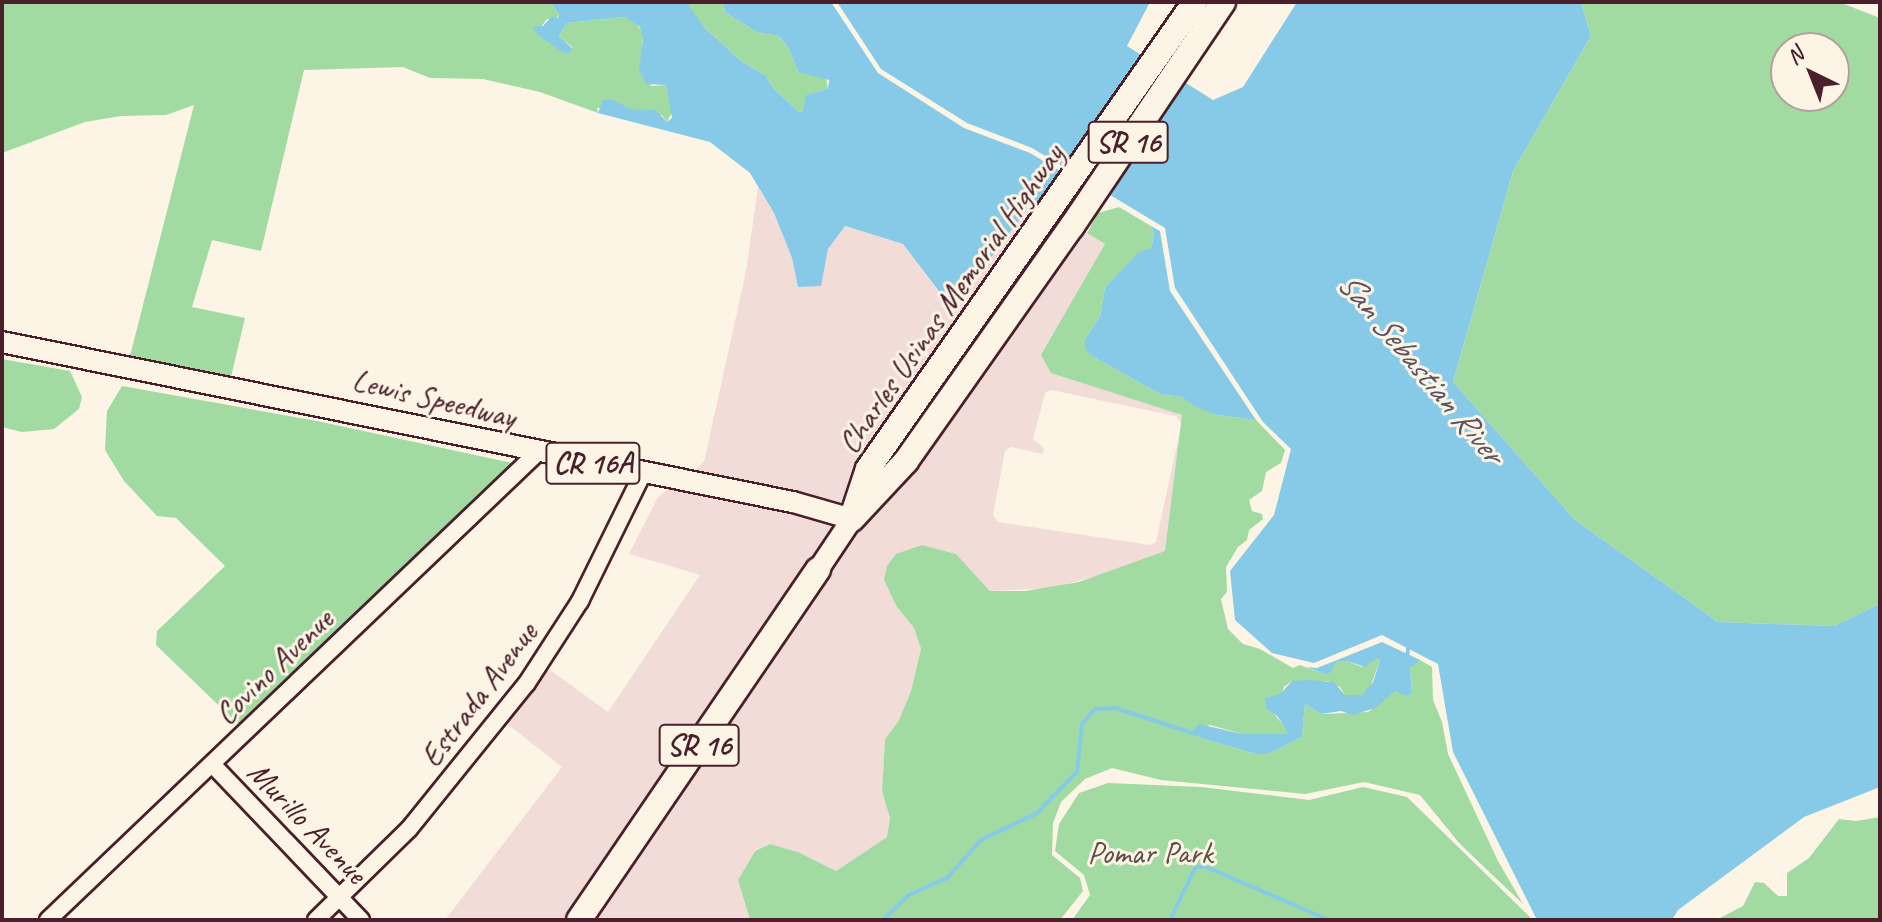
<!DOCTYPE html>
<style>
body{margin:0}
#map{position:relative;width:1882px;height:922px;overflow:hidden;background:#fcf5e5;font-family:Caveat,sans-serif}
div>[style]{position:absolute}
.built>*{inset:0;background:#f2dcd7}
.green>*{inset:0;background:#a1dba2}
.water>*{inset:0;background:#87cae8}
.stream>*{height:4px;margin:-2px;padding:0 2px;transform-origin:2px;border-radius:2px;background:#87cae8}
.roads{filter:drop-shadow(2px 0 #4a1f2b) drop-shadow(-2px 0 #4a1f2b) drop-shadow(0 2px #4a1f2b) drop-shadow(0 -2px #4a1f2b)}
.minor>*{height:16px;margin:-8px;padding:0 8px;transform-origin:8px;border-radius:8px;background:#fcf5e5}
.major>*{height:20px;margin:-10px;padding:0 10px;transform-origin:10px;border-radius:10px;background:#fcf5e5}
.highway>*{height:24px;margin:-12px;padding:0 12px;transform-origin:12px;border-radius:12px;background:#fcf5e5}
span{translate:-50% -50%;white-space:nowrap;text-align:center;line-height:1.15;-webkit-text-stroke:6px #fcf5e5;paint-order:stroke}
.shield-label span{padding:2px 6px;background:#fcf5e5;border:2px solid;border-radius:6px;-webkit-text-stroke-width:0}
.shield-label{font-size:30px;color:#4a1f2b;font-weight:700}
.street-label{font-size:32px;color:#4a1f2b}
.park-label{font-size:32px;color:#604e49}
.water-label{font-size:34px;color:#5c5264;font-style:italic}
.frame{position:absolute;inset:0;border:4px solid #4a1f2b;pointer-events:none}
.north{position:absolute;left:1770px;top:32px;width:80px;height:80px;box-sizing:border-box;background:#fcf5e5;border:2px solid #b59f9b;border-radius:50%;rotate:317deg;font-size:22px;font-weight:700;line-height:32px;text-align:center;color:#4a1f2b}
.north::after{content:'';display:block;margin:auto;width:28px;height:36px;background:#4a1f2b;clip-path:polygon(50% 0,100% 100%,50% 72%,0 100%)}
</style>
<div id="map">
<div class="built">
<div style="clip-path:polygon(758px 187px,774px 213px,792px 258px,798px 287px,821px 285px,828px 249px,844px 226px,903px 244px,943px 298px,1034px 200px,1045px 207px,847px 511px,688px 475px,704px 462px,746px 271px)"></div>
<div style="clip-path:polygon(1057px 214px,1067px 220px,901px 456px,874px 473px)"></div>
<div style="clip-path:polygon(1079px 228px,1105px 244px,1052px 373px,1182px 415px,1181px 423px,1176px 416px,1051px 390px,1045px 393px,1033px 439px,1044px 448px,1043px 454px,1011px 447px,1005px 451px,993px 515px,998px 522px,1150px 545px,1156px 542px,1181px 426px,1165px 551px,1111px 572px,1052px 588px,990px 591px,956px 554px,922px 545px,897px 607px,914px 628px,921px 649px,911px 691px,899px 720px,885px 739px,882px 791px,890px 818px,887px 837px,836px 871px,798px 852px,770px 844px,755px 850px,738px 880px,750px 920px,587px 920px,827px 570px)"></div>
<div style="clip-path:polygon(674px 485px,841px 523px,571px 920px,445px 920px,562px 767px,506px 723px,546px 667px,608px 712px,700px 575px,629px 554px,658px 497px)"></div>
</div>
<div class="green">
<div style="clip-path:polygon(2px 2px,550px 2px,559px 14px,557px 18px,547px 19px,537px 32px,567px 55px,573px 48px,559px 36px,567px 23px,625px 17px,634px 21px,643px 32px,642px 56px,651px 86px,666px 85px,673px 110px,667px 122px,662px 115px,631px 109px,597px 108px,598px 113px,540px 92px,483px 79px,430px 78px,403px 67px,304px 70px,261px 251px,212px 240px,192px 307px,245px 318px,230px 381px,129px 360px,194px 105px,166px 115px,121px 116px,85px 122px,2px 153px)"></div>
<div style="clip-path:polygon(684px 2px,722px 2px,726px 13px,757px 32px,779px 36px,788px 47px,798px 72px,826px 77px,828px 89px,811px 94px,803px 111px,799px 112px,774px 89px,765px 75px,741px 61px,705px 28px)"></div>
<div style="clip-path:polygon(evenodd,1581px 2px,1839px 2px,1880px 18px,1880px 604px,1834px 626px,1718px 622px,1575px 520px,1453px 382px,1513px 171px,1591px 36px,1581px 2px,1786px 48px,1834px 48px,1834px 96px,1786px 96px,1786px 48px)"></div>
<div style="clip-path:polygon(1119px 207px,1151px 226px,1154px 234px,1151px 248px,1105px 288px,1100px 316px,1085px 339px,1090px 355px,1160px 394px,1182px 397px,1218px 415px,1256px 420px,1285px 450px,1281px 463px,1266px 472px,1262px 491px,1249px 500px,1252px 511px,1262px 514px,1263px 519px,1249px 530px,1247px 540px,1238px 547px,1226px 567px,1227px 592px,1221px 599px,1228px 629px,1243px 644px,1260px 649px,1293px 668px,1300px 665px,1324px 674px,1335px 662px,1347px 661px,1362px 667px,1377px 657px,1380px 661px,1369px 690px,1362px 695px,1345px 695px,1340px 687px,1328px 681px,1292px 681px,1284px 687px,1274px 714px,1291px 734px,1242px 734px,1210px 725px,1193px 731px,1200px 738px,1256px 754px,1268px 754px,1302px 737px,1305px 704px,1321px 714px,1368px 712px,1395px 691px,1412px 693px,1410px 668px,1415px 662px,1420px 660px,1432px 667px,1433px 700px,1442px 722px,1448px 754px,1498px 861px,1523px 904px,1460px 844px,1420px 795px,1364px 782px,1305px 794px,1161px 780px,1112px 768px,1085px 779px,1061px 802px,1053px 823px,1052px 855px,1080px 878px,1083px 891px,1060px 920px,750px 920px,738px 880px,755px 851px,770px 844px,798px 852px,836px 871px,887px 837px,890px 818px,882px 791px,885px 739px,899px 720px,911px 691px,921px 649px,914px 628px,897px 607px,884px 580px,887px 566px,896px 554px,922px 545px,956px 554px,990px 591px,1025px 591px,1079px 582px,1165px 551px,1182px 415px,1051px 373px,1041px 355px,1105px 244px,1087px 233px,1098px 213px)"></div>
<div style="clip-path:polygon(2px 359px,70px 371px,82px 397px,79px 409px,54px 429px,22px 432px,2px 427px)"></div>
<div style="clip-path:polygon(122px 386px,317px 421px,512px 463px,238px 724px,156px 645px,157px 631px,225px 566px,176px 518px,157px 516px,124px 481px,105px 450px,107px 411px)"></div>
<div style="clip-path:polygon(1108px 783px,1201px 787px,1309px 800px,1363px 787px,1407px 797px,1533px 920px,1072px 920px,1090px 895px,1084px 875px,1055px 851px,1059px 824px,1079px 793px)"></div>
<div style="clip-path:polygon(1880px 817px,1880px 920px,1716px 920px,1743px 906px,1755px 882px,1764px 883px,1778px 896px,1787px 896px,1787px 873px,1809px 858px,1839px 819px,1856px 821px)"></div>
</div>
<div class="water">
<div style="clip-path:polygon(550px 2px,687px 3px,705px 28px,741px 61px,765px 75px,774px 89px,799px 112px,803px 111px,806px 95px,828px 89px,829px 80px,798px 72px,788px 47px,779px 36px,757px 32px,726px 13px,722px 2px,831px 2px,878px 73px,964px 128px,1030px 153px,1067px 175px,1045px 207px,1034px 200px,959px 301px,944px 298px,903px 244px,845px 226px,828px 249px,821px 286px,798px 287px,792px 258px,774px 213px,750px 173px,710px 142px,598px 113px,603px 100px,611px 99px,631px 109px,656px 110px,667px 122px,672px 118px,666px 85px,646px 84px,639px 70px,643px 40px,640px 27px,625px 17px,567px 23px,559px 36px,573px 49px,567px 55px,539px 36px,532px 27px,543px 26px,551px 17px,558px 18px,559px 14px)"></div>
<div style="clip-path:polygon(837px 2px,1150px 2px,1127px 46px,1213px 100px,1243px 87px,1297px 2px,1581px 2px,1591px 36px,1513px 171px,1453px 382px,1575px 520px,1718px 622px,1834px 626px,1880px 604px,1880px 787px,1804px 817px,1678px 910px,1672px 920px,1537px 920px,1453px 752px,1438px 664px,1382px 635px,1314px 663px,1272px 653px,1235px 620px,1230px 571px,1274px 515px,1291px 449px,1263px 422px,1175px 288px,1165px 228px,1032px 148px,967px 123px,881px 69px)"></div>
<div style="clip-path:polygon(1151px 226px,1160px 231px,1170px 291px,1256px 420px,1218px 415px,1196px 407px,1182px 397px,1160px 394px,1090px 355px,1085px 348px,1085px 339px,1100px 316px,1105px 288px,1139px 252px,1151px 248px,1154px 234px)"></div>
<div style="clip-path:polygon(1382px 642px,1420px 660px,1410px 668px,1412px 693px,1407px 696px,1395px 691px,1375px 708px,1353px 715px,1341px 711px,1321px 714px,1305px 704px,1302px 737px,1268px 754px,1256px 754px,1200px 738px,1192px 731px,1199px 724px,1242px 734px,1289px 734px,1278px 717px,1266px 708px,1265px 698px,1280px 694px,1292px 681px,1308px 680px,1334px 682px,1345px 695px,1362px 695px,1373px 682px,1380px 661px,1377px 658px,1365px 667px,1347px 661px,1336px 662px,1330px 673px,1324px 674px,1307px 667px,1317px 668px)"></div>
</div>
<div class="stream">
<div style="left:1407px;top:660px;width:11px;rotate:-85deg"></div>
<div style="left:883px;top:920px;width:36px;rotate:-44deg"></div>
<div style="left:909px;top:895px;width:42px;rotate:-24.1deg"></div>
<div style="left:947px;top:878px;width:51px;rotate:-48.2deg"></div>
<div style="left:981px;top:840px;width:62px;rotate:-25.7deg"></div>
<div style="left:1037px;top:813px;width:57px;rotate:-45.7deg"></div>
<div style="left:1077px;top:772px;width:48px;rotate:-84.1deg"></div>
<div style="left:1082px;top:724px;width:20px;rotate:-49deg"></div>
<div style="left:1095px;top:709px;width:20px;rotate:-3deg"></div>
<div style="left:1115px;top:708px;width:85px;rotate:17.8deg"></div>
<div style="left:1170px;top:920px;width:58px;rotate:-64.3deg"></div>
<div style="left:1195px;top:868px;width:9px;rotate:-13deg"></div>
<div style="left:1204px;top:866px;width:136px;rotate:23.4deg"></div>
</div>
<div class="roads">
<div class="minor">
<div style="left:212px;top:764px;width:216px;rotate:46.3deg"></div>
<div style="left:48px;top:920px;width:676px;rotate:-43.68deg"></div>
<div style="left:316px;top:920px;width:130px;rotate:-44.4deg"></div>
<div style="left:409px;top:829px;width:188px;rotate:-51.1deg"></div>
<div style="left:527px;top:683px;width:98px;rotate:-57.1deg"></div>
<div style="left:580px;top:601px;width:143px;rotate:-63.8deg"></div>
</div>
<div class="major">
<div style="left:2px;top:342px;width:807px;rotate:11.44deg"></div>
<div style="left:793px;top:502px;width:61px;rotate:16.1deg"></div>
<div style="left:852px;top:519px;width:61px;rotate:123.7deg"></div>
</div>
<div class="highway">
<div style="left:853px;top:514px;width:47px;rotate:-71.6deg"></div>
<div style="left:868px;top:469px;width:570px;rotate:-55deg"></div>
<div style="left:852px;top:519px;width:79px;rotate:-47deg"></div>
<div style="left:906px;top:461px;width:288px;rotate:-54.8deg"></div>
<div style="left:1072px;top:226px;width:270px;rotate:-56deg"></div>
<div style="left:579px;top:920px;width:424px;rotate:-55.7deg"></div>
</div>
</div>
<div class="shield-label">
<span style="left:1128px;top:142px">SR 16</span>
<span style="left:593px;top:463px">CR 16A</span>
<span style="left:699px;top:745px">SR 16</span>
</div>
<div class="street-label">
<span style="left:951px;top:299px;rotate:-55deg">Charles Usinas Memorial Highway</span>
<span style="left:434px;top:399px;rotate:13deg">Lewis Speedway</span>
<span style="left:274px;top:667px;rotate:-44deg">Covino Avenue</span>
<span style="left:479px;top:695px;rotate:-53deg">Estrada Avenue</span>
<span style="left:307px;top:823px;rotate:46deg">Murillo Avenue</span>
</div>
<div class="park-label">
<span style="left:1150px;top:853px">Pomar Park</span>
</div>
<div class="water-label">
<span style="left:1421px;top:367px;rotate:50deg">San Sebastian River</span>
</div>
<div class="frame"></div>
<div class="north">N</div>
</div>
